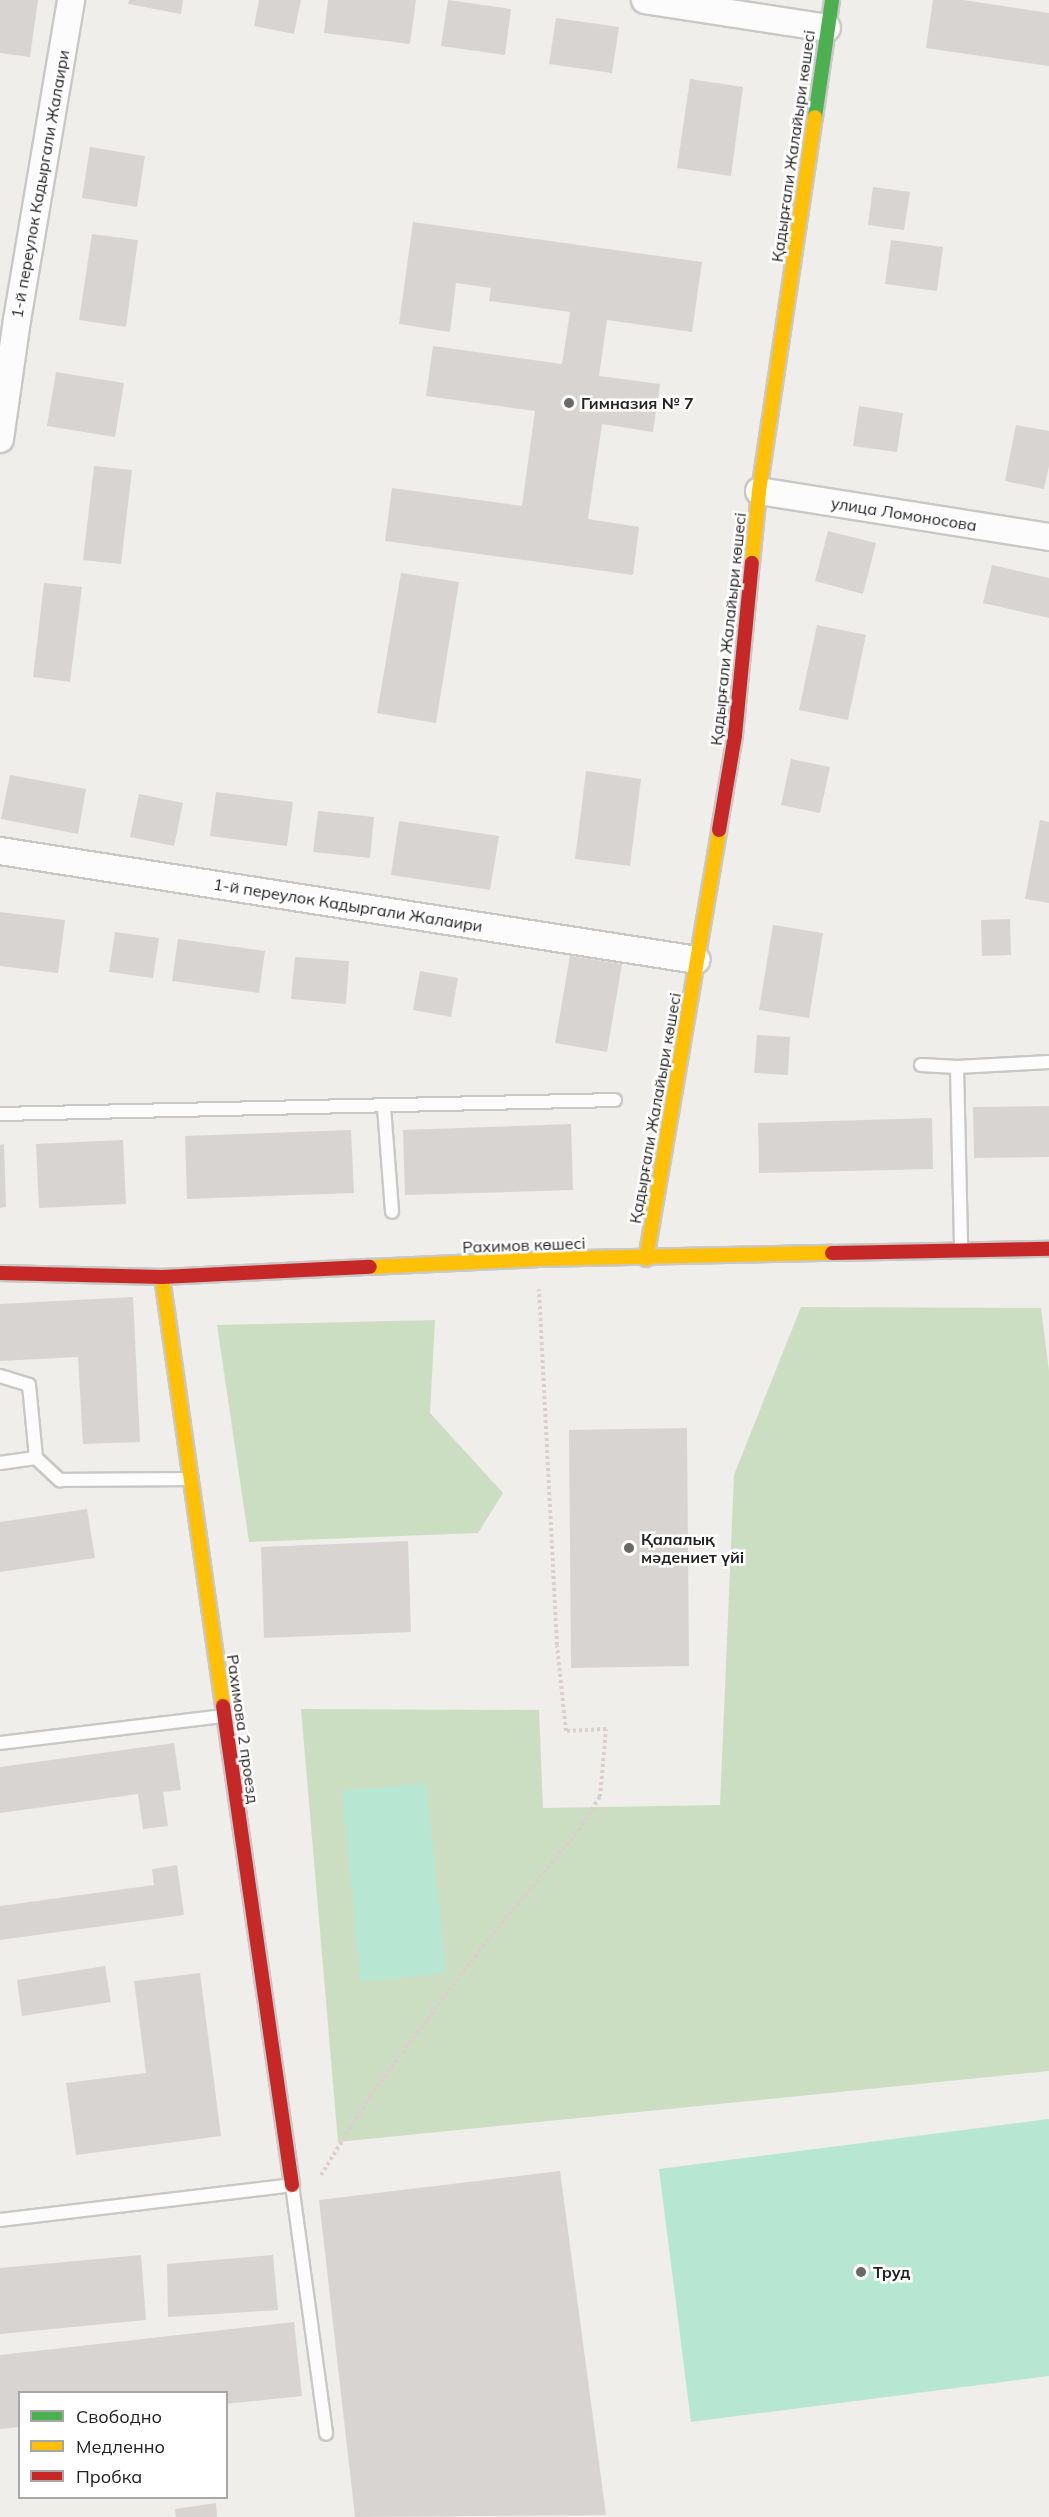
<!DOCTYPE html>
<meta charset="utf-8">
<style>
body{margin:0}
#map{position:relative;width:1049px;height:2517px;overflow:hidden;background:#f0eeeb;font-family:Mulish,sans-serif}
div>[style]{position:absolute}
.forest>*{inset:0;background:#cbdec1}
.pitch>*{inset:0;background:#b7e6d2}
.building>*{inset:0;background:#d7d4d2}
.path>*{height:4px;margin-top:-2px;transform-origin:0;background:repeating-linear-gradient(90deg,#dccecd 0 3px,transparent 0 6px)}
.roads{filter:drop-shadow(2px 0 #c9c8c7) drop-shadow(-2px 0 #c9c8c7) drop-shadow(0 2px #c9c8c7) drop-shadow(0 -2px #c9c8c7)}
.lane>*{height:12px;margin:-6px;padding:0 6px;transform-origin:6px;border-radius:6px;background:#fdfcfc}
.street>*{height:26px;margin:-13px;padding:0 13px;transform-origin:13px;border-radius:13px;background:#fdfcfc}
.fast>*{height:14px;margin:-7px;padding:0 7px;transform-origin:7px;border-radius:7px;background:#4caf50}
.slow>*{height:14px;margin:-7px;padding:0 7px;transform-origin:7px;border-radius:7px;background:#ffc107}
.jam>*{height:14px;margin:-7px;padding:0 7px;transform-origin:7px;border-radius:7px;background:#c62828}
.dots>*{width:16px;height:16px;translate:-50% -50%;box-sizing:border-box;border:3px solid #fff;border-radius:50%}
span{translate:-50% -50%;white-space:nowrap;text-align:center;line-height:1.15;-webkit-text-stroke:5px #fff;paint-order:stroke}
.street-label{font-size:16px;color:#222}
.poi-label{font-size:16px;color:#222;font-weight:700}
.left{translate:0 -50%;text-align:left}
.legend{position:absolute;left:18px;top:2391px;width:210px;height:108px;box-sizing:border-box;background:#fff;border:2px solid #a7a7a7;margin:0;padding:8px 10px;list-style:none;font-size:18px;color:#222}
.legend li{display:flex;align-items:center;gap:12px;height:30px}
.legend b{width:30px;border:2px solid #a7a7a7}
</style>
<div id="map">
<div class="forest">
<div style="clip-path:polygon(801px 1307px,1041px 1308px,1049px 1371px,1049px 2071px,338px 2142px,301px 1709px,539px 1710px,543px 1808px,720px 1805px,734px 1475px)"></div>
<div style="clip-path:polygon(435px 1320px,430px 1413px,503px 1493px,478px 1533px,249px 1542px,217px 1325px)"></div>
</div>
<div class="pitch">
<div style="clip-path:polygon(426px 1783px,446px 1973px,361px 1982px,342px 1791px)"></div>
<div style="clip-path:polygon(1049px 2119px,1049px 2376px,691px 2422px,659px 2169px)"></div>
</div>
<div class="building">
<div style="clip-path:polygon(0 0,38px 0,30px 57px,0 53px)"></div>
<div style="clip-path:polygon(129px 0,183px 0,181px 14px,128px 4px)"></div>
<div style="clip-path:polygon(259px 0,301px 0,294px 34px,254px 26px)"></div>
<div style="clip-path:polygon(328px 0,416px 0,410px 44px,324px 33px)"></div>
<div style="clip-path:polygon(448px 0,511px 9px,505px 55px,441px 46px)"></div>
<div style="clip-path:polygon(933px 0,963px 0,1049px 13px,1049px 66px,926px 48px)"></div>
<div style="clip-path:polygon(556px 18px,619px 27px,612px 73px,549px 64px)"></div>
<div style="clip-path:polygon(690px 79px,743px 87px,731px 176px,677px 168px)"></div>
<div style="clip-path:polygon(90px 147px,145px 156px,137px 207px,82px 198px)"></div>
<div style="clip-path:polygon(873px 187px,910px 192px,904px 230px,868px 225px)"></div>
<div style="clip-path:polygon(413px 222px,702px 262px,692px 332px,607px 320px,599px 376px,660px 384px,653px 432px,602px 424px,588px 519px,639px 527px,633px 575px,385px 541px,392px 488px,522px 506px,535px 411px,426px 396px,433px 346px,562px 364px,570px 312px,489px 301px,491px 288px,456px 283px,450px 332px,399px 324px)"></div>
<div style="clip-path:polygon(92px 234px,138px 240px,126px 327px,79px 320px)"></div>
<div style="clip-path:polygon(891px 240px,943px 247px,937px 291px,885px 284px)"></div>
<div style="clip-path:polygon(56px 372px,124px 383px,115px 437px,47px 426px)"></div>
<div style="clip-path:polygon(859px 406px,903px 413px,897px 452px,853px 446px)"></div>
<div style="clip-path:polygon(1016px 425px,1049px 431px,1049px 466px,1044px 489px,1005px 481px)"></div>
<div style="clip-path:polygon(94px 466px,132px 470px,121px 564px,83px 560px)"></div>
<div style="clip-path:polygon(828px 531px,876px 543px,863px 594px,815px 581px)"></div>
<div style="clip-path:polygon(992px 565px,1049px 578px,1049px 618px,983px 603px)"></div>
<div style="clip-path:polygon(401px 573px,459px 582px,436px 723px,377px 713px)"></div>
<div style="clip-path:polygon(44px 583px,82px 587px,70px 682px,33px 677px)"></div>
<div style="clip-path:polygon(817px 625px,866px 635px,848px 720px,799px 710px)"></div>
<div style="clip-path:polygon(791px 759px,830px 767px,820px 813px,781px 805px)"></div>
<div style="clip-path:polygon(586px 771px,641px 779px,630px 866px,575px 859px)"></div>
<div style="clip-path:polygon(10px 775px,86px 789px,78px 834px,1px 819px)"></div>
<div style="clip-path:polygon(216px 792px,293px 802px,287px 846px,210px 836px)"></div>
<div style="clip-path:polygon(139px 794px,183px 803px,174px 846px,130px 837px)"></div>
<div style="clip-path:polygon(318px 811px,374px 817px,370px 858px,313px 852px)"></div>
<div style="clip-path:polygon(1040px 820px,1049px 822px,1049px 903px,1025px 899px)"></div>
<div style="clip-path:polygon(399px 821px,499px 836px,490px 890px,391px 875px)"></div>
<div style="clip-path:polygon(0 912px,65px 920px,58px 973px,0 966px)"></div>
<div style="clip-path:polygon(1010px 919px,1011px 955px,982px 956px,981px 920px)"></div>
<div style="clip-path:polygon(773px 925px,823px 933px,809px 1018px,759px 1010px)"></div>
<div style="clip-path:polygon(115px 932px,159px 938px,153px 978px,109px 972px)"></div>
<div style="clip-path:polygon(178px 939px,265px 951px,259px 993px,172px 981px)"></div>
<div style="clip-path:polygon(570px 956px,622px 964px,607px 1052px,555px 1043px)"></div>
<div style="clip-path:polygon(295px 957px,349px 961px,346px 1004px,291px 999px)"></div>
<div style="clip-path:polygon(420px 971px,458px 978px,451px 1017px,413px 1010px)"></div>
<div style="clip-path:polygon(757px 1035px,790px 1037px,788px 1075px,754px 1073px)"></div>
<div style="clip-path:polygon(1049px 1106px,1049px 1157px,974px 1158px,973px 1107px)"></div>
<div style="clip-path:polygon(932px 1118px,933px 1169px,759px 1173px,758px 1123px)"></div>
<div style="clip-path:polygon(571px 1124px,573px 1190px,405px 1195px,403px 1130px)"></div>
<div style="clip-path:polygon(351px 1130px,354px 1193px,187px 1199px,185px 1136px)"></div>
<div style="clip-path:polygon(123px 1140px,126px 1204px,39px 1208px,36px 1144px)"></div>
<div style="clip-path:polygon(4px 1144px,6px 1207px,0 1208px,0 1145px)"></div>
<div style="clip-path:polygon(133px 1297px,140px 1442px,83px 1444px,78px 1357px,0 1361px,0 1304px)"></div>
<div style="clip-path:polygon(687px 1428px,689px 1666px,571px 1668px,569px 1430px)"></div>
<div style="clip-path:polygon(87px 1509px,95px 1558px,0 1572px,0 1522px)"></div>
<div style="clip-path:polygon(408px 1541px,411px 1632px,264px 1638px,261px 1547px)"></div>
<div style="clip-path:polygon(174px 1743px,181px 1790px,163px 1792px,168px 1826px,143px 1829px,138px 1794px,0 1813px,0 1767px)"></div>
<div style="clip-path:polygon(177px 1865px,184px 1915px,0 1940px,0 1906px,154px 1885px,152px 1869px)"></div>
<div style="clip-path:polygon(105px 1966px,111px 2002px,22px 2016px,17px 1980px)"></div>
<div style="clip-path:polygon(200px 1973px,221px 2136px,76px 2155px,66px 2083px,146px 2073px,134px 1981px)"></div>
<div style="clip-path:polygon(560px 2171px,606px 2515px,355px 2517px,319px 2200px)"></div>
<div style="clip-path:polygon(141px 2255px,146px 2320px,0 2334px,0 2268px)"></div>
<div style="clip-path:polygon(273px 2255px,278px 2310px,168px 2317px,167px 2264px)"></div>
<div style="clip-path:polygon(294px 2322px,302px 2396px,226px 2404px,226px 2392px,20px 2392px,20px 2427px,0 2429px,0 2355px)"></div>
<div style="clip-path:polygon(216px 2503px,217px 2517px,176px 2517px,175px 2509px)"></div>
</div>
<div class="path">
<div style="left:321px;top:2175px;width:93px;rotate:-58.2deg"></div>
<div style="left:370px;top:2096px;width:175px;rotate:-53.1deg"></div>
<div style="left:475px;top:1956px;width:163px;rotate:-50.5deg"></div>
<div style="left:579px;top:1830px;width:39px;rotate:-58deg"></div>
<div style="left:600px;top:1797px;width:68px;rotate:-85deg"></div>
<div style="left:606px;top:1729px;width:40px;rotate:177.1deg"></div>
<div style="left:566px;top:1731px;width:86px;rotate:-96deg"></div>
<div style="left:557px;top:1645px;width:356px;rotate:-92.9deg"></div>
</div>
<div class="roads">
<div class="lane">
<div style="left:921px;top:1065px;width:36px;rotate:3deg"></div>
<div style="left:957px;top:1067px;width:92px;rotate:-3.1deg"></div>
<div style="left:957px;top:1067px;width:182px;rotate:88.7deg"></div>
<div style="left:384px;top:1107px;width:105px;rotate:85.6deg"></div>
<div style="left:0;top:1114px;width:615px;rotate:-1.3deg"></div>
<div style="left:0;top:1376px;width:30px;rotate:17deg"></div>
<div style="left:29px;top:1385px;width:73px;rotate:84.5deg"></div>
<div style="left:0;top:1463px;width:36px;rotate:-8deg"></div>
<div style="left:36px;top:1458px;width:33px;rotate:43deg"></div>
<div style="left:60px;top:1480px;width:130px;rotate:-0.4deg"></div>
<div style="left:0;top:1743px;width:226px;rotate:-6.9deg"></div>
<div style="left:0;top:2220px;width:294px;rotate:-6.8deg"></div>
<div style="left:292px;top:2185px;width:251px;rotate:82.2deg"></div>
</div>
<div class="street">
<div style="left:645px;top:0;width:184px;rotate:8.7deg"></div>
<div style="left:0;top:439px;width:120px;rotate:-81.9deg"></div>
<div style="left:17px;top:320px;width:325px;rotate:-80.4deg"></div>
<div style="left:759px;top:491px;width:294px;rotate:9deg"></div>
<div style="left:0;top:851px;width:705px;rotate:8.89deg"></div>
</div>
<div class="fast">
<div style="left:815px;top:117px;width:118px;rotate:-81.7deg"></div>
</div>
<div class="slow">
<div style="left:752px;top:563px;width:72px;rotate:-84.4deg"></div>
<div style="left:759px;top:491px;width:378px;rotate:-81.5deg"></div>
<div style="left:646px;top:1259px;width:435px;rotate:-80.3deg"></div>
<div style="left:370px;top:1267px;width:167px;rotate:-2.7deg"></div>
<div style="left:537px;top:1259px;width:295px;rotate:-1.2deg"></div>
<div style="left:162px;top:1277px;width:433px;rotate:81.9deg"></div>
</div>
<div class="jam">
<div style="left:719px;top:830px;width:96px;rotate:-80.4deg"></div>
<div style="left:735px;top:735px;width:173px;rotate:-84.4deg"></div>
<div style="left:832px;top:1253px;width:217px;rotate:-1.1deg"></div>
<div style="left:0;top:1273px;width:162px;rotate:1.4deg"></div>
<div style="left:162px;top:1277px;width:208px;rotate:-2.8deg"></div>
<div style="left:223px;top:1706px;width:484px;rotate:81.8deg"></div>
</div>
</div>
<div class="dots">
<div style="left:569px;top:403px;background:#6a6968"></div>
<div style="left:629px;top:1548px;background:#6a6968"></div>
<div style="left:861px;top:2272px;background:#6a6968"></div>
</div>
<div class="street-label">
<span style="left:793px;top:146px;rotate:-82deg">Қадырғали Жалайыри көшесі</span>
<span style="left:40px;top:184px;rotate:-80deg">1-й переулок Кадыргали Жалаири</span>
<span style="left:904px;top:514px;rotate:9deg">улица Ломоносова</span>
<span style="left:728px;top:629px;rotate:-84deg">Қадырғали Жалайыри көшесі</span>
<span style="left:348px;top:905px;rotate:9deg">1-й переулок Кадыргали Жалаири</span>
<span style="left:655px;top:1108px;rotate:-80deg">Қадырғали Жалайыри көшесі</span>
<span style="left:524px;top:1245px;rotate:-2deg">Рахимов көшесі</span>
<span style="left:243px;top:1729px;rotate:82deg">Рахимова 2 проезд</span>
</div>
<div class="poi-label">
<span class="left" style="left:581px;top:403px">Гимназия № 7</span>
<span class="left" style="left:641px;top:1548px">Қалалық<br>мәдениет үйі</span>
<span class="left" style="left:873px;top:2272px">Труд</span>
</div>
<ul class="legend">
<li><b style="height:8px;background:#4caf50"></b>Свободно</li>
<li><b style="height:8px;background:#ffc107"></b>Медленно</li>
<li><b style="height:8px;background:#c62828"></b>Пробка</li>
</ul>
</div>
